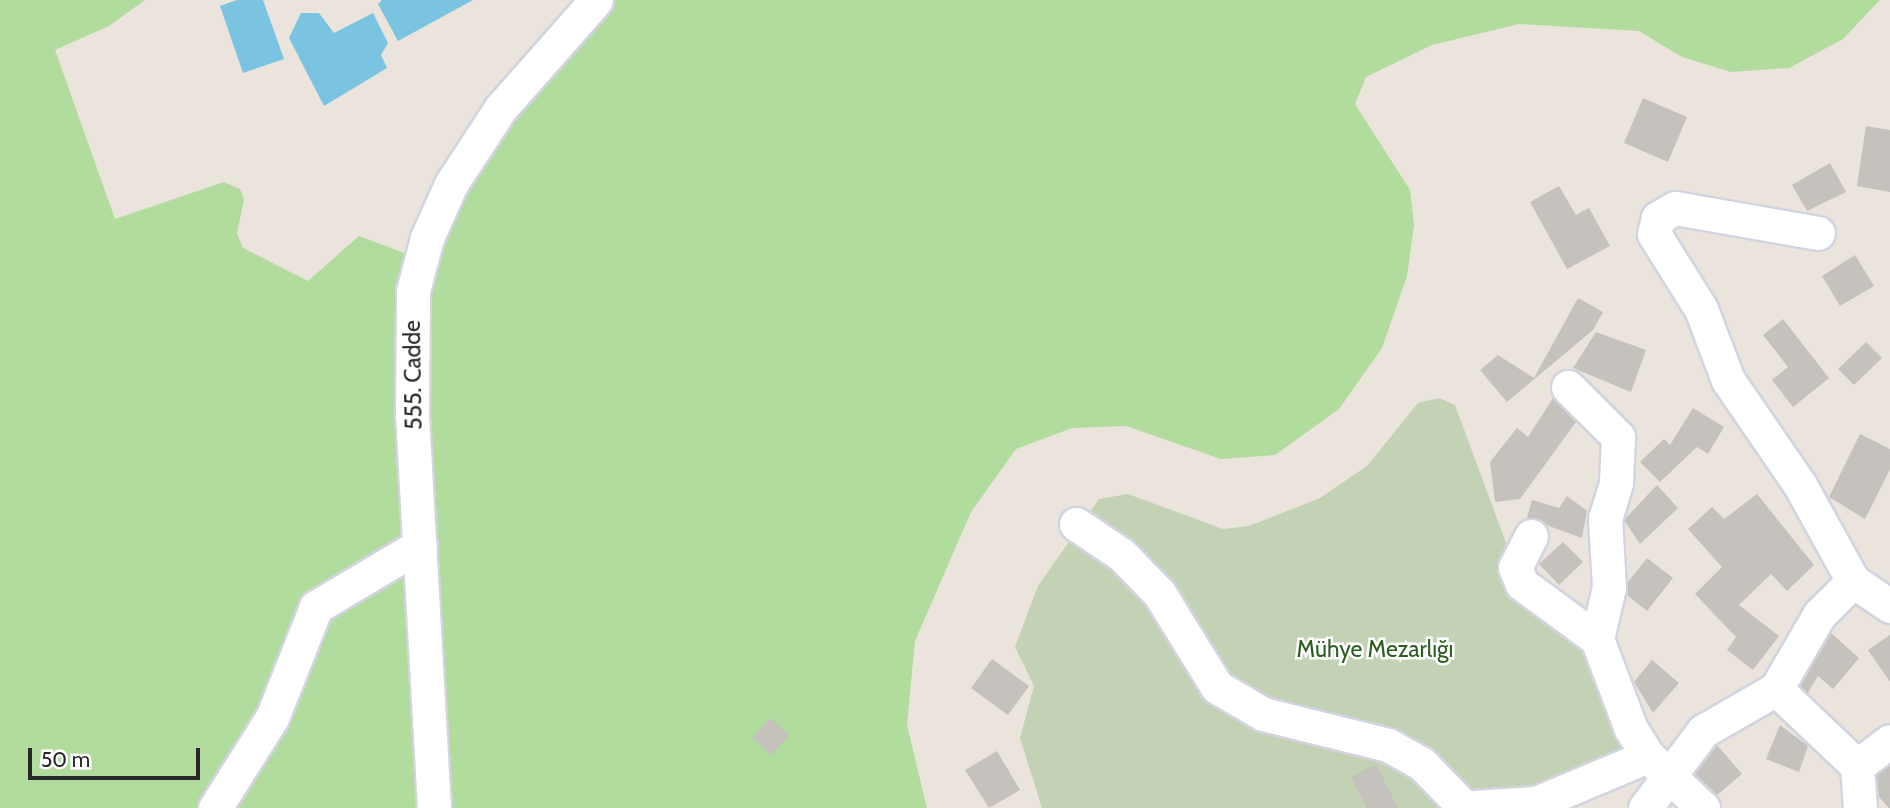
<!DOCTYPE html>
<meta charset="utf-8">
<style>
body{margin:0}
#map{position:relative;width:1890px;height:808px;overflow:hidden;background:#eae4dc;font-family:Cabin,sans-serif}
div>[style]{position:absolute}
.green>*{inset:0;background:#b2db9e}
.cemetery>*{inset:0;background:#c3d2b5}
.water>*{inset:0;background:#7ac3e1}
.building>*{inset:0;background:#c5c1bc}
.roads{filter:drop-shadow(2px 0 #d2d4e0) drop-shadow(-2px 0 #d2d4e0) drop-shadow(0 2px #d2d4e0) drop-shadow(0 -2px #d2d4e0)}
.minor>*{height:33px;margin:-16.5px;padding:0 16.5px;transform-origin:16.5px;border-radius:16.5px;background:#fff}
span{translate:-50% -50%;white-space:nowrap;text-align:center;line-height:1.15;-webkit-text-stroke:5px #fff;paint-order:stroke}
.street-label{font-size:23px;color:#292929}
.park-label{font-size:23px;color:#2c5e21}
.scale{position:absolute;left:28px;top:748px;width:172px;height:32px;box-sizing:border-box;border:4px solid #292929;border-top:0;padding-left:9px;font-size:21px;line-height:24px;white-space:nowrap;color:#292929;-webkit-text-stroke:5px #fff;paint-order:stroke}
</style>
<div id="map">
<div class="green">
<div style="clip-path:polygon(0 0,145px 0,109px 26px,55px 50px,115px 219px,224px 182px,240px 189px,244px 200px,237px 233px,243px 248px,308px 281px,359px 236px,421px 259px,427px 238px,596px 0,1880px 0,1843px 39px,1789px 68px,1731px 72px,1682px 57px,1639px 31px,1519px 24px,1432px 45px,1366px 77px,1355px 104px,1410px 190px,1414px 225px,1407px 276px,1382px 348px,1339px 409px,1275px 455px,1221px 459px,1126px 426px,1072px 428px,1016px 449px,971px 512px,915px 641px,907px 725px,927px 808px,0 808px)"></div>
</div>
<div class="cemetery">
<div style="clip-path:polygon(1439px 398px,1455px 405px,1515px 567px,1573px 620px,1648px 756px,1459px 808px,1042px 808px,1020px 738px,1034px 686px,1015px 647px,1038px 586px,1099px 499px,1128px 494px,1223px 529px,1249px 526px,1320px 498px,1367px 466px,1418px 403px)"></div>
</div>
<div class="water">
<div style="clip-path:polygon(237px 0,263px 0,284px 59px,243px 73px,220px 6px)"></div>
<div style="clip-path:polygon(382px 0,473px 0,398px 41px,378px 4px)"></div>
<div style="clip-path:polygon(301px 13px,319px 13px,334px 33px,373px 13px,388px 43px,381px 55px,387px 68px,324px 106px,289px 38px)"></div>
</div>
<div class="building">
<div style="clip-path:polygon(1643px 98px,1687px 117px,1668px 162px,1624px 143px)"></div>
<div style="clip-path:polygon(1866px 126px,1890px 130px,1890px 192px,1857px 186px)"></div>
<div style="clip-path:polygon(1830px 163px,1846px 192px,1807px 211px,1792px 185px)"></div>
<div style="clip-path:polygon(1559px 186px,1576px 215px,1589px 208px,1610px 246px,1567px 269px,1530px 202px)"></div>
<div style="clip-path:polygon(1855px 255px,1874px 286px,1840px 306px,1822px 276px)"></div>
<div style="clip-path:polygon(1578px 298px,1603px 312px,1593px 330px,1507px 402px,1480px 370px,1498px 355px,1534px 378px)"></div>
<div style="clip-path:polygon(1783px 319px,1829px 378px,1793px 407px,1772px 380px,1788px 367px,1763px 335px)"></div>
<div style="clip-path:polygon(1596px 332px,1646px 350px,1631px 392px,1573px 368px)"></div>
<div style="clip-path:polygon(1866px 342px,1882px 358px,1854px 385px,1838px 369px)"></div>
<div style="clip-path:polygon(1553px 398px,1576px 422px,1520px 499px,1495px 502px,1490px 462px,1517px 428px,1528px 437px)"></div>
<div style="clip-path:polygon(1693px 408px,1724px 427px,1708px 454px,1697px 447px,1660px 482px,1640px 462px,1664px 439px,1670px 445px)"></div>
<div style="clip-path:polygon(1860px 434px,1890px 449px,1890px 469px,1865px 519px,1829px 497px)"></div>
<div style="clip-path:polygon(1657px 485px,1678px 508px,1640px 544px,1624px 520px)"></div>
<div style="clip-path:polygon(1757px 494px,1814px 565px,1787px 591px,1771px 574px,1739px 605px,1779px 636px,1753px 670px,1727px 650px,1736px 637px,1695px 594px,1722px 567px,1688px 529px,1712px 507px,1724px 519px)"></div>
<div style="clip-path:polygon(1567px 496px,1587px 511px,1582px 538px,1527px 518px,1532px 500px,1559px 508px)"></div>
<div style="clip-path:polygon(1563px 542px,1583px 562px,1559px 585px,1539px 564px)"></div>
<div style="clip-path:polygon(1647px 558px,1673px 578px,1647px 611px,1627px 595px,1628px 582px)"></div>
<div style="clip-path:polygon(1831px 633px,1859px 658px,1833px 689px,1818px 676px,1808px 693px,1800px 686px)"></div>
<div style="clip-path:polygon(1890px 635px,1890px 682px,1868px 650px)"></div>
<div style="clip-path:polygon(992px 659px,1029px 686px,1008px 715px,971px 688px)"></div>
<div style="clip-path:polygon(1652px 660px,1679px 683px,1653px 713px,1634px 682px)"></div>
<div style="clip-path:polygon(770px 718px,789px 735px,771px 755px,752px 738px)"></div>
<div style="clip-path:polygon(1780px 725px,1808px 746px,1799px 772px,1766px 759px)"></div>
<div style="clip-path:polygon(1717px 745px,1742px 774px,1717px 795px,1695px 774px)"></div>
<div style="clip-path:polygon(997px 751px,1020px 790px,989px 808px,965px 770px)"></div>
<div style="clip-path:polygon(1376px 764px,1398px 808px,1367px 808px,1351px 777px)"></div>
<div style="clip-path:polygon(1890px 765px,1890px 808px,1889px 808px,1879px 797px,1877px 775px)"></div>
</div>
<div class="roads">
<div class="minor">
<div style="left:1818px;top:233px;width:145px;rotate:-170.1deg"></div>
<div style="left:1675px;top:208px;width:20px;rotate:150deg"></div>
<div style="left:1658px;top:218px;width:16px;rotate:104deg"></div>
<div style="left:1654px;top:234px;width:89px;rotate:57.9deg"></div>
<div style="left:1701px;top:309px;width:76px;rotate:69.2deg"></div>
<div style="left:1728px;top:380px;width:127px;rotate:55.6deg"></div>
<div style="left:1800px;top:485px;width:110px;rotate:61.1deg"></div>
<div style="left:1853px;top:581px;width:45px;rotate:34deg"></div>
<div style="left:1568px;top:387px;width:71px;rotate:45deg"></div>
<div style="left:1618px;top:437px;width:46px;rotate:92.5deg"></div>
<div style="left:1616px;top:483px;width:37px;rotate:107deg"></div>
<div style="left:1605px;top:518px;width:69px;rotate:86.7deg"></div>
<div style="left:1609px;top:587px;width:53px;rotate:103deg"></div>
<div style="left:1076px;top:524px;width:55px;rotate:34deg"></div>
<div style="left:1122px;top:555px;width:53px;rotate:45.8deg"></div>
<div style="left:1159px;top:593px;width:110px;rotate:58.3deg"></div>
<div style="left:1217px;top:687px;width:53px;rotate:30.4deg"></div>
<div style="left:1263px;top:714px;width:129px;rotate:13.9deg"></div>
<div style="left:1388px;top:745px;width:39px;rotate:29deg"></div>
<div style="left:1422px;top:764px;width:60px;rotate:45.7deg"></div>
<div style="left:1531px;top:536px;width:35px;rotate:117deg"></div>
<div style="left:1515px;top:567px;width:18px;rotate:68deg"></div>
<div style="left:1522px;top:584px;width:93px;rotate:36.3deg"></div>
<div style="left:1597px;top:639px;width:96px;rotate:69.3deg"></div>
<div style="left:1631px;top:729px;width:32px;rotate:58deg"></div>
<div style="left:1648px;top:756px;width:76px;rotate:43.4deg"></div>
<div style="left:1776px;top:689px;width:112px;rotate:43.5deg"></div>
<div style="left:1857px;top:766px;width:42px;rotate:85.9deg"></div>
<div style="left:1857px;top:766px;width:41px;rotate:-37.1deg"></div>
<div style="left:215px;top:808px;width:107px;rotate:-57.7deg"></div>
<div style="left:272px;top:718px;width:119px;rotate:-68.4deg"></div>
<div style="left:316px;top:607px;width:121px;rotate:-30.8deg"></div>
<div style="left:434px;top:808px;width:393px;rotate:-93.2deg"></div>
<div style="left:412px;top:416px;width:125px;rotate:-89.5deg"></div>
<div style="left:413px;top:291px;width:55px;rotate:-75.2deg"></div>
<div style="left:427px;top:238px;width:59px;rotate:-66deg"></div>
<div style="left:451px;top:184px;width:90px;rotate:-56.8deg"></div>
<div style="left:500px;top:109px;width:145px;rotate:-48.6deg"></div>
<div style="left:1459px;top:808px;width:77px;rotate:-3.7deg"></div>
<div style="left:1536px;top:803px;width:121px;rotate:-22.8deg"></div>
<div style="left:1645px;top:808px;width:96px;rotate:-53deg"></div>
<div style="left:1703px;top:731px;width:84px;rotate:-29.9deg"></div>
<div style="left:1776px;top:689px;width:86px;rotate:-59.8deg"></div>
<div style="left:1819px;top:615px;width:48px;rotate:-45deg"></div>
</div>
</div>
<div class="street-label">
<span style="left:413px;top:375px;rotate:-91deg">555. Cadde</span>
</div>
<div class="park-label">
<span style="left:1375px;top:649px">Mühye Mezarlığı</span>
</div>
<div class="scale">50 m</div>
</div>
